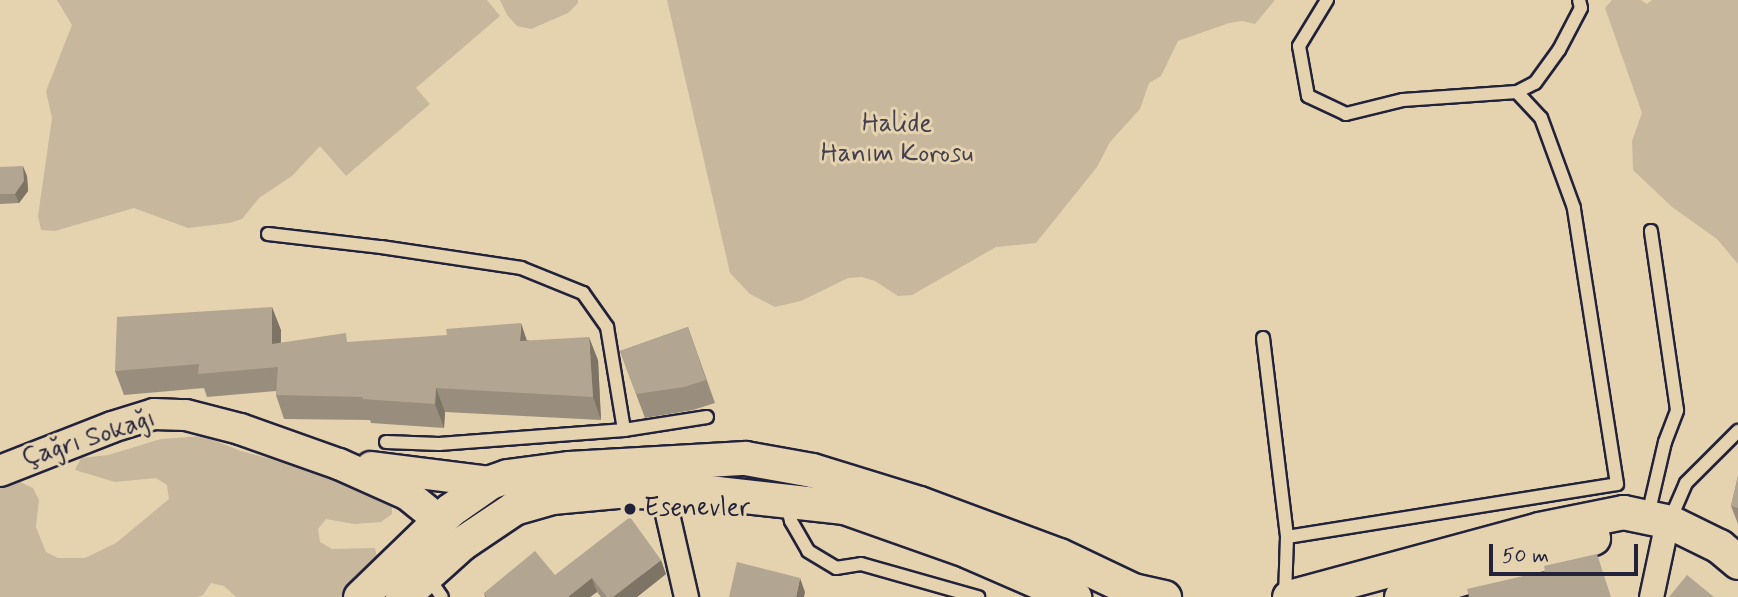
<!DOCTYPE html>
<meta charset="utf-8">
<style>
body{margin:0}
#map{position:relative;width:1738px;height:597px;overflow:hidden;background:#e5d3b0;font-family:Mynerve,sans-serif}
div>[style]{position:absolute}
.green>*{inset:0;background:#c6b79d}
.roads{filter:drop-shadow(2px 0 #22223b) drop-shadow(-2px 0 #22223b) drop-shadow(0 2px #22223b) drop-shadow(0 -2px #22223b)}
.service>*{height:12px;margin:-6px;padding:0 6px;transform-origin:6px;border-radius:6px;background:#e5d3b0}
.minor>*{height:23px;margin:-11.5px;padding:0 11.5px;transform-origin:11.5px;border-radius:11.5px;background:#e5d3b0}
.tertiary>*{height:30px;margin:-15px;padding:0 15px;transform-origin:15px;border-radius:15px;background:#e5d3b0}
.secondary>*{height:33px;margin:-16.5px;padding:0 16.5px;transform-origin:16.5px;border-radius:16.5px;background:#e5d3b0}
.wall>*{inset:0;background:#998e7d}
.shaded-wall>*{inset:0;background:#7d7466}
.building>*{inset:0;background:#b2a591}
.dots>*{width:19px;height:19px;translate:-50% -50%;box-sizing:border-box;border:4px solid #e5d3b0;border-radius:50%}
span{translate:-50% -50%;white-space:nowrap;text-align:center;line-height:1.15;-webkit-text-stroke:6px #e5d3b0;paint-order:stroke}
.park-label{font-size:26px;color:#43404f}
.street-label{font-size:26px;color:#22223b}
.poi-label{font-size:26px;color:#22223b}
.left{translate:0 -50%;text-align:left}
.scale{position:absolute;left:1489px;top:544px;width:149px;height:32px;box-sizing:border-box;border:4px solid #22223b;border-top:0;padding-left:9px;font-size:21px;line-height:24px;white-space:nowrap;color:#22223b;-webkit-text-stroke:5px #e5d3b0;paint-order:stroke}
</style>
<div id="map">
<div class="green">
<div style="clip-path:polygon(57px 0,487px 0,500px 16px,416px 88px,430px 104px,346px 176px,320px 146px,292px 176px,259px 198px,242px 219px,229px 223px,188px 228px,134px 208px,55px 231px,41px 230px,38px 216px,52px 118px,46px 91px,72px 25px)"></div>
<div style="clip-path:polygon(500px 0,578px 0,578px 3px,568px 13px,531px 29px,517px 26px,507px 15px)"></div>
<div style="clip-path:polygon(667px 0,1275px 0,1255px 24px,1242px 21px,1229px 23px,1178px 41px,1161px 76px,1149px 83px,1140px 109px,1110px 142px,1097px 167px,1036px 243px,996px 247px,912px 295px,898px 296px,875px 281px,862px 277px,848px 278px,801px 301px,775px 307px,750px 294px,730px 273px)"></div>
<div style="clip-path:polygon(1612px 0,1641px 0,1647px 4px,1652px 0,1738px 0,1738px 264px,1717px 239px,1672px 207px,1633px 170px,1632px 141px,1642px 113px,1605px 8px)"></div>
<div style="clip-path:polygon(203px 436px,241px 451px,348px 480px,392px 504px,392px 514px,381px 522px,354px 524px,326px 519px,318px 529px,320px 542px,332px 549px,375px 548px,378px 561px,346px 597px,236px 597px,224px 586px,211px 583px,203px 595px,197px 597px,0 597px,0 488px,20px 482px,33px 488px,39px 500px,36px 527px,46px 552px,58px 558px,85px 558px,116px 543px,169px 499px,167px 485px,156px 478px,115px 482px,75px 470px,81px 458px,108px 455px,161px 439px)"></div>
</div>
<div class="roads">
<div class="service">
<div style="left:1327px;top:0;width:54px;rotate:121.3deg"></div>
<div style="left:1299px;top:46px;width:51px;rotate:79.8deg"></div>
<div style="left:1308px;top:96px;width:42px;rotate:25.3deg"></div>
<div style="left:1346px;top:114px;width:59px;rotate:-13.8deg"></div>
<div style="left:1403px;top:100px;width:114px;rotate:-4deg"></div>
<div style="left:1517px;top:92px;width:20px;rotate:-27deg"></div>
<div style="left:1535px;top:83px;width:41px;rotate:-54deg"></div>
<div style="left:1559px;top:50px;width:47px;rotate:-62.4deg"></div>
<div style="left:1581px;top:8px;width:8px;rotate:-104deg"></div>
<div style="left:268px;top:234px;width:114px;rotate:6.6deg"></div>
<div style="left:381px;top:247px;width:142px;rotate:8.5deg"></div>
<div style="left:521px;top:268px;width:67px;rotate:22deg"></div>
<div style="left:583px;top:293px;width:42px;rotate:54.8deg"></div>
<div style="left:607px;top:327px;width:104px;rotate:80.6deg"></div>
<div style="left:1263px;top:338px;width:200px;rotate:83.1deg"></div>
<div style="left:386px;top:442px;width:53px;rotate:2.2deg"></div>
<div style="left:439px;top:444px;width:186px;rotate:-4.3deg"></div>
<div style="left:624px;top:430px;width:84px;rotate:-8.9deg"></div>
<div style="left:786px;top:501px;width:21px;rotate:76deg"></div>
<div style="left:791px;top:521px;width:34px;rotate:60deg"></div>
<div style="left:808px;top:551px;width:33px;rotate:31deg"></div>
<div style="left:836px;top:568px;width:25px;rotate:-9deg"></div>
<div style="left:861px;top:564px;width:122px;rotate:15.8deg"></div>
<div style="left:1648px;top:515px;width:75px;rotate:-76.9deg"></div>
<div style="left:1665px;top:442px;width:34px;rotate:-69deg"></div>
<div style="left:1677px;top:410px;width:181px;rotate:-98.3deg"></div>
<div style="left:1670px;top:520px;width:40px;rotate:-66.6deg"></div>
<div style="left:1686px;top:483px;width:74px;rotate:-45deg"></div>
<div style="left:428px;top:577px;width:24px;rotate:55deg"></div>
<div style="left:1285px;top:597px;width:60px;rotate:-88.1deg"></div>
<div style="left:1287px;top:537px;width:334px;rotate:-9.1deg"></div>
<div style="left:1617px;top:484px;width:279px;rotate:-98.9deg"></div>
<div style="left:1574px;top:208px;width:96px;rotate:-110.1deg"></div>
<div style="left:1541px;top:118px;width:35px;rotate:-133deg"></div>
</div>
<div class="minor">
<div style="left:662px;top:492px;width:108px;rotate:77.1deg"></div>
<div style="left:1651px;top:597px;width:62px;rotate:-78deg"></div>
</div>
<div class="tertiary">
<div style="left:371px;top:467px;width:120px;rotate:7.2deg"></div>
<div style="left:0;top:471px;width:120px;rotate:-21.4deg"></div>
<div style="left:112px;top:427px;width:44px;rotate:-17.2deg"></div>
<div style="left:154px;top:414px;width:32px;rotate:2deg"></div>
<div style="left:186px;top:415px;width:56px;rotate:14.5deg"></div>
<div style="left:240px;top:429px;width:105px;rotate:19.5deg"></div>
<div style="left:339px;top:464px;width:76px;rotate:24.2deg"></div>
<div style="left:408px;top:495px;width:41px;rotate:39.1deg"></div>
</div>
<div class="secondary">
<div style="left:360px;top:597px;width:125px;rotate:-44deg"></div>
<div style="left:450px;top:510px;width:49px;rotate:-35deg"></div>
<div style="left:490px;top:482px;width:18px;rotate:-19deg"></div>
<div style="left:507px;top:476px;width:63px;rotate:-7.4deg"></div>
<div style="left:569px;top:468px;width:176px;rotate:-3.3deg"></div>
<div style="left:745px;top:458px;width:68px;rotate:10.2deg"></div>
<div style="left:812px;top:470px;width:112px;rotate:17.1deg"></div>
<div style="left:919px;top:503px;width:149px;rotate:20.4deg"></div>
<div style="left:1059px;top:555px;width:82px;rotate:25.3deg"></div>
<div style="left:1133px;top:590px;width:32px;rotate:13deg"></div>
<div style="left:402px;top:597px;width:81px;rotate:-42deg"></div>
<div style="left:462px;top:543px;width:63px;rotate:-33.9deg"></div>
<div style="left:514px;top:508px;width:40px;rotate:-16deg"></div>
<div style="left:552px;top:497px;width:65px;rotate:-5.3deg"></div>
<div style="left:617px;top:491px;width:91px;rotate:0.6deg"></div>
<div style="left:708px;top:492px;width:137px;rotate:6.3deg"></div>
<div style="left:844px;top:507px;width:132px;rotate:19.5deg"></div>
<div style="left:968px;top:551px;width:116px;rotate:23.5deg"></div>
<div style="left:1289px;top:597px;width:259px;rotate:-15.2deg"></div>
<div style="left:1539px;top:529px;width:86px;rotate:-11.4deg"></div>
<div style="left:1623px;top:512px;width:48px;rotate:12deg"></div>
<div style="left:1670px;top:522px;width:55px;rotate:26.1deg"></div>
<div style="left:1719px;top:546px;width:25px;rotate:40deg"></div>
<div style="left:1401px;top:597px;width:201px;rotate:-17.1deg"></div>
</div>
</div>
<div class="wall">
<div style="clip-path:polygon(0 167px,27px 176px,28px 191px,19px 203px,0 204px)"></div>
<div style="clip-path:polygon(688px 327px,715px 403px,693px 410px,645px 418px,620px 351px)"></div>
<div style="clip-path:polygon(281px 330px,281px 343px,527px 340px,598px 360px,601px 420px,445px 412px,444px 428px,371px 423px,370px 420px,284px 419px,276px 395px,276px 391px,207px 397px,204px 388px,124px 395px,115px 371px)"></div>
<div style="clip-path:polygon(1738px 476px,1738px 524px,1731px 506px)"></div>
<div style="clip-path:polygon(666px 574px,637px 597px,601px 597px,597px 592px,590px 597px,485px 597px,484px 593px,555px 575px)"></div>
</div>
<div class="shaded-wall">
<div style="clip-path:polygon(23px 166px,27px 176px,28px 191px,19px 203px,15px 194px)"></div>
<div style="clip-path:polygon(272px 307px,281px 330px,280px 367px,272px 344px)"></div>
<div style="clip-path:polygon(521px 323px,529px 347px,520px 341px)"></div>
<div style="clip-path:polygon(589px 337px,598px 360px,601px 420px,593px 397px)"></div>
<div style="clip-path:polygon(436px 388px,445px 412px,444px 428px,435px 404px)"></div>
<div style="clip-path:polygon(661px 560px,666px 574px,637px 597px,613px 597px)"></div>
<div style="clip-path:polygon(592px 578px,597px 592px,590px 597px,568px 597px)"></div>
<div style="clip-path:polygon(800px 578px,805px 592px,804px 597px,796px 597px)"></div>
</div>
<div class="building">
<div style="clip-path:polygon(23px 166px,24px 181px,15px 194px,0 194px,0 167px)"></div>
<div style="clip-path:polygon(272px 307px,272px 344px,346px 333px,347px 342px,447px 335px,446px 329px,521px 323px,520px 341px,589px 337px,593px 397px,436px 388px,435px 404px,362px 399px,363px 397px,276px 395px,278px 367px,198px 374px,199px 364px,115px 371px,117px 317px)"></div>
<div style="clip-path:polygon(688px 327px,706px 380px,684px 387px,636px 394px,620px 351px)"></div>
<div style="clip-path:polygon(1738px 476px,1738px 508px,1731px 506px)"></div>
<div style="clip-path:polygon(630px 517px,661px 560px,613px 597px,607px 597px,592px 578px,568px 597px,487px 597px,484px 593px,535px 551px,555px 575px)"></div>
<div style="clip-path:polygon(1597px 554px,1611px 597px,1469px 597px,1467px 589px,1545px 571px,1544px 566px)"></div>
<div style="clip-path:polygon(737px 562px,800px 578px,796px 597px,729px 597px)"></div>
<div style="clip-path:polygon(1687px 575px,1714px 597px,1669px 597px)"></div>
</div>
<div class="dots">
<div style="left:630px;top:509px;background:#22223b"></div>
</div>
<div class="park-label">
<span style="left:897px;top:140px">Halide<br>Hanım Korosu</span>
</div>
<div class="street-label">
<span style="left:89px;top:440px;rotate:-18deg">Çağrı Sokağı</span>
</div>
<div class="poi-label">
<span class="left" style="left:644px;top:509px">Esenevler</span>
</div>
<div class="scale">50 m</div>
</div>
